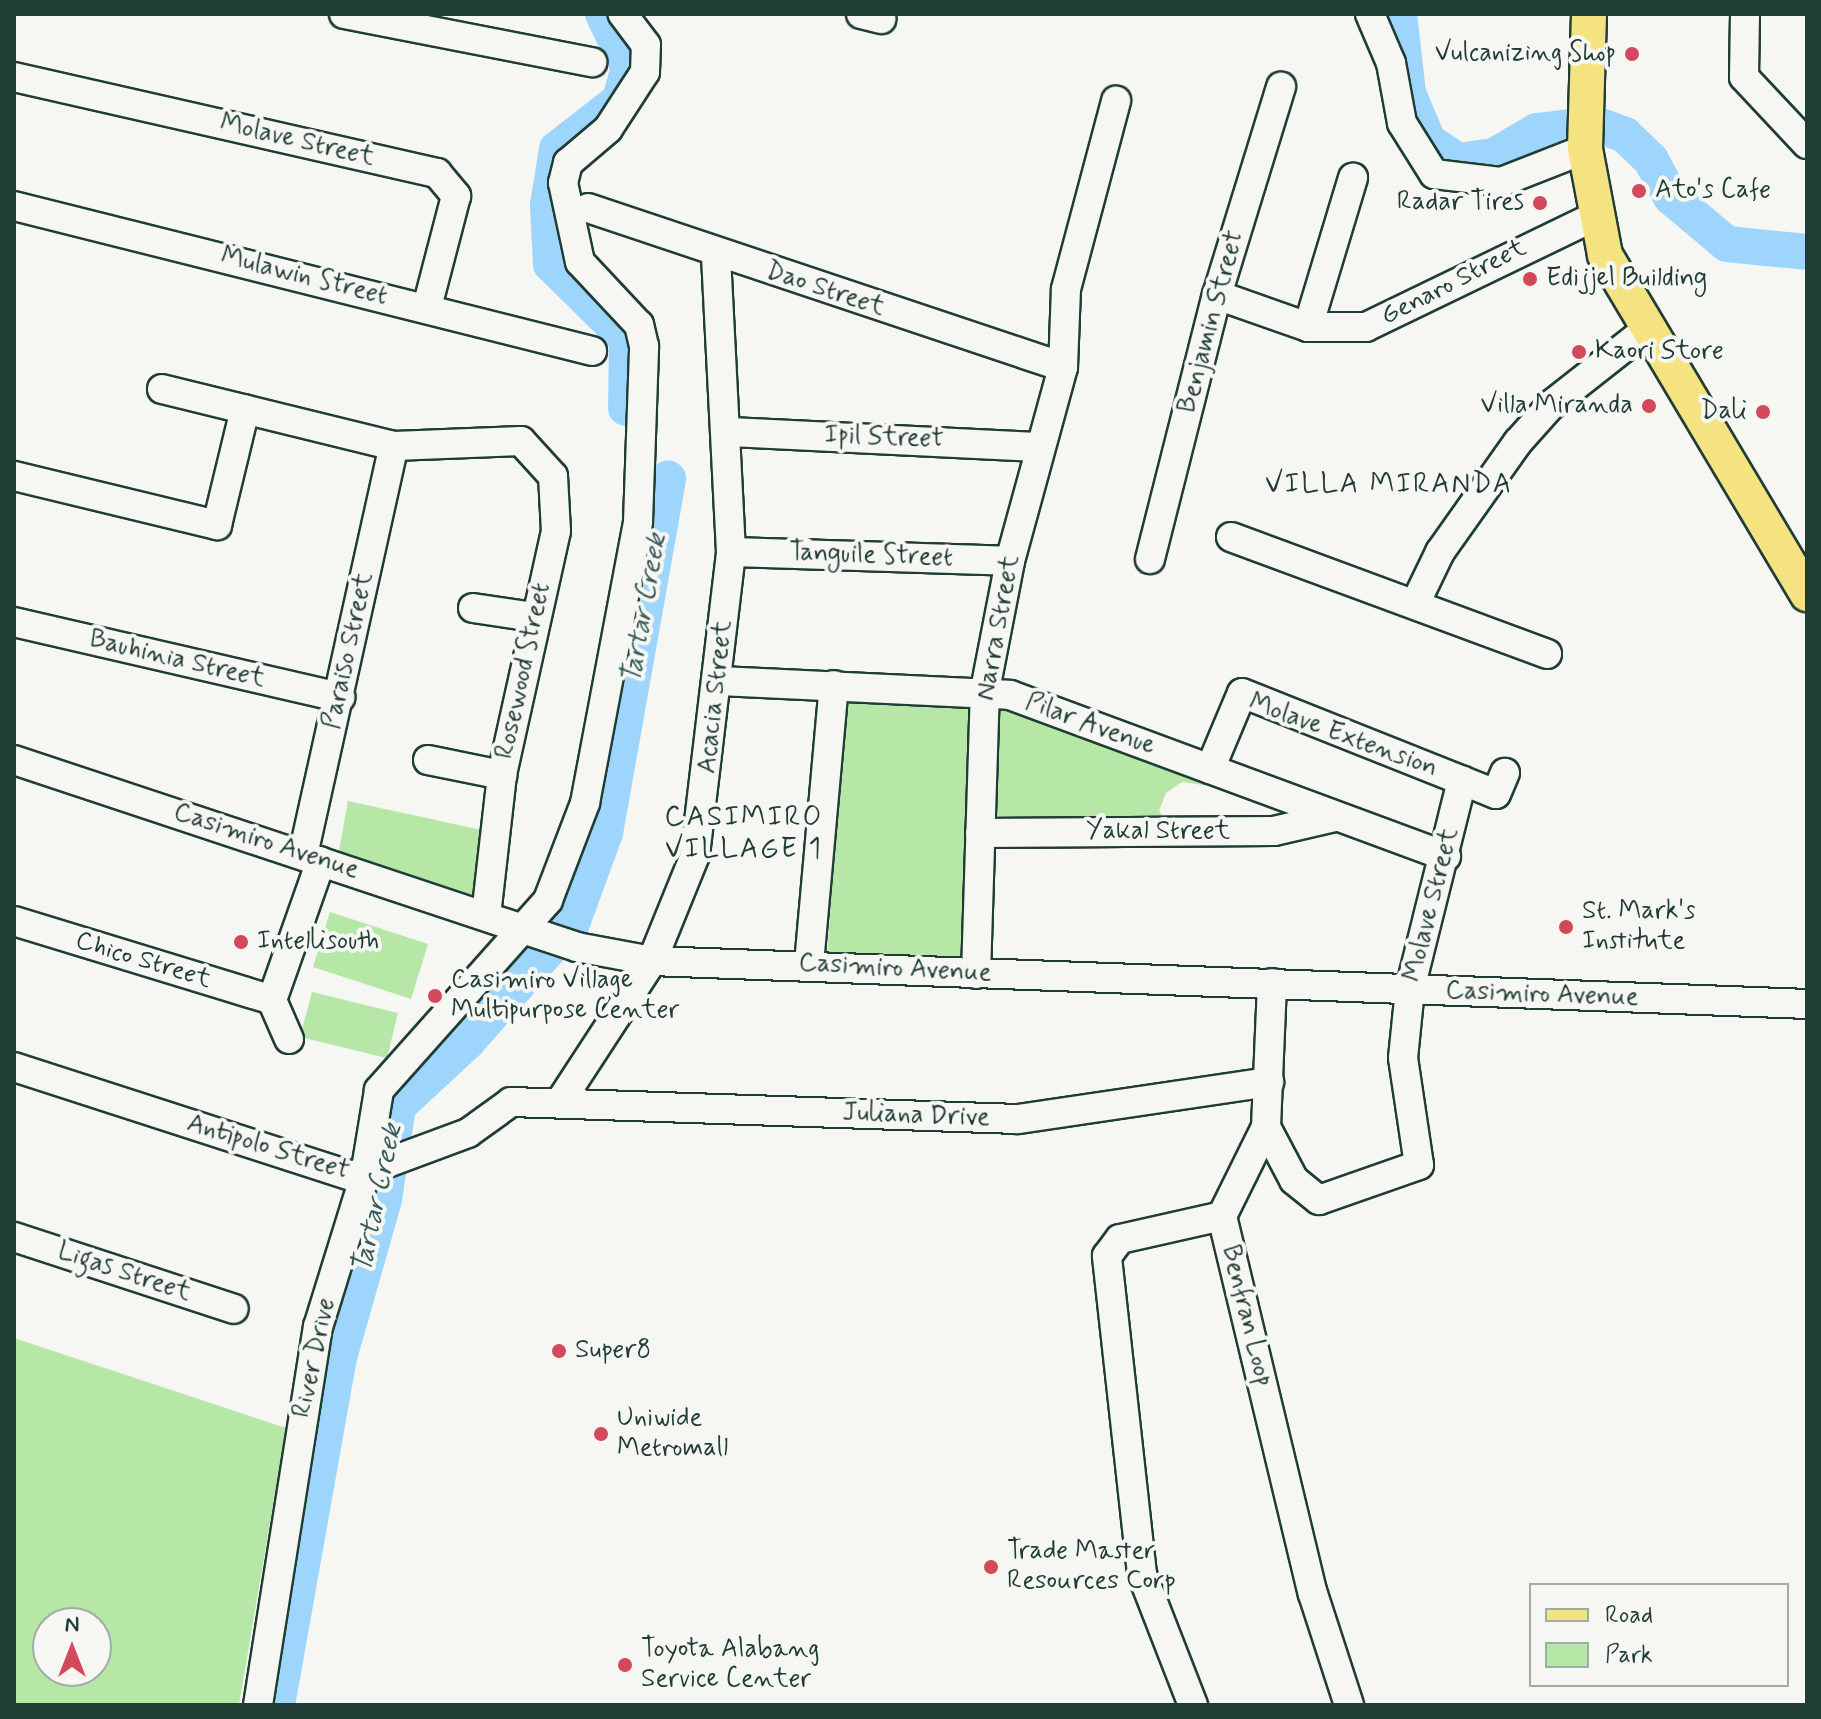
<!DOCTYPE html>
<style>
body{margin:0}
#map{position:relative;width:1821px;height:1719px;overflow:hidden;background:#f6f6f2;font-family:Mynerve,sans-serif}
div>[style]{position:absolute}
.green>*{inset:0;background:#b6e7a7}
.river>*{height:36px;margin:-18px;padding:0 18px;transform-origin:18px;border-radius:18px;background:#9ed5fd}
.roads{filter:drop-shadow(2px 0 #1f3d34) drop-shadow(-2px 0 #1f3d34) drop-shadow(0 2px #1f3d34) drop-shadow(0 -2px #1f3d34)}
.minor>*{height:28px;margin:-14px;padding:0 14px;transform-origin:14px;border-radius:14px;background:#f6f6f2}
.major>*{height:34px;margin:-17px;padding:0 17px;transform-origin:17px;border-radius:17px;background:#f5e382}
.dots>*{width:22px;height:22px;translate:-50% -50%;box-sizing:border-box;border:4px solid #f6f6f2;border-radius:50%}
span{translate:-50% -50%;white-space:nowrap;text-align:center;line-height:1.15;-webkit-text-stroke:8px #f6f6f2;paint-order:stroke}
.poi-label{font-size:26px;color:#1f3d34}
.right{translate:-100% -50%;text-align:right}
.left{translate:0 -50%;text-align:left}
.street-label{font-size:26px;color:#1f3d34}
.neighbourhood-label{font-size:28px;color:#1f3d34;letter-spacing:2px}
.water-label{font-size:28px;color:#385b5c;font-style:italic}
.frame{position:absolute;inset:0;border:16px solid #1f3d34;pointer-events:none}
.legend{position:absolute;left:1529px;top:1583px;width:260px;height:104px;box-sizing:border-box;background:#f6f6f2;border:2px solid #a0aca6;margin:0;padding:10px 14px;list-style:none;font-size:24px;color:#1f3d34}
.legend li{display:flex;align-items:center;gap:16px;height:40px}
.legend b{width:40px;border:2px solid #a0aca6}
.north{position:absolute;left:32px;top:1607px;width:80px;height:80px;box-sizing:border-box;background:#f6f6f2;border:2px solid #a0aca6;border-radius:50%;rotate:0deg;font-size:22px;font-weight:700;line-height:32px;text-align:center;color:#1f3d34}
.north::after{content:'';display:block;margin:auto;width:28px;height:36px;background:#d1495b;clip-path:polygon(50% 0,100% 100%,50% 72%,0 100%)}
</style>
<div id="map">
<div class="green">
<div style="clip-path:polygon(993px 698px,1214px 779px,1210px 786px,1182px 782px,1166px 793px,1159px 811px,1169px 826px,988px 820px)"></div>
<div style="clip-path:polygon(844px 699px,974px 701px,964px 964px,827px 959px)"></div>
<div style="clip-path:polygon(348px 801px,491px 832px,479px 897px,339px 851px)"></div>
<div style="clip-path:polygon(330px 912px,428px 944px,411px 999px,313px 967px)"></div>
<div style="clip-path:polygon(312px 992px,398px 1013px,387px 1058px,300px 1037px)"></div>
<div style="clip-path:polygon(evenodd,14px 1338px,286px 1428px,239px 1705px,14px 1705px,14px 1338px,96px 1623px,96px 1671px,48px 1671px,48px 1623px,96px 1623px)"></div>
</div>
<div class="river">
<div style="left:603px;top:14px;width:60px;rotate:64.3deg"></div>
<div style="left:629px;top:68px;width:33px;rotate:106deg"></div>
<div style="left:620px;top:100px;width:80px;rotate:142.1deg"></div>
<div style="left:557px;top:149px;width:57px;rotate:99.1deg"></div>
<div style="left:548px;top:205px;width:59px;rotate:87.1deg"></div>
<div style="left:551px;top:264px;width:107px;rotate:44.6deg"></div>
<div style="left:627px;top:339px;width:69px;rotate:90.8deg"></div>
<div style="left:1399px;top:14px;width:80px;rotate:83.5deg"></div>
<div style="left:1408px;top:93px;width:52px;rotate:67.4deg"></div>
<div style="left:1428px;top:141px;width:36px;rotate:34deg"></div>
<div style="left:1458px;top:161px;width:36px;rotate:-8deg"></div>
<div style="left:1494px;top:156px;width:50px;rotate:-30.2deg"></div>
<div style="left:1537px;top:131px;width:58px;rotate:-6.9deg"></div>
<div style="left:1595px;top:124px;width:32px;rotate:20deg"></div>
<div style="left:1625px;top:135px;width:36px;rotate:44deg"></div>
<div style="left:1651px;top:160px;width:42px;rotate:61.6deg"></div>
<div style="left:1671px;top:197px;width:73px;rotate:40deg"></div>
<div style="left:1727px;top:244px;width:80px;rotate:5.7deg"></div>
<div style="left:277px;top:1705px;width:349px;rotate:-79.9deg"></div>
<div style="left:338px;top:1361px;width:168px;rotate:-74.1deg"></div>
<div style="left:384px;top:1199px;width:94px;rotate:-81.4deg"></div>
<div style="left:398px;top:1106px;width:94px;rotate:-42.8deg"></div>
<div style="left:467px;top:1042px;width:159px;rotate:-48.6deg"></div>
<div style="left:572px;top:923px;width:96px;rotate:-69.9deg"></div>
<div style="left:605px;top:833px;width:360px;rotate:-79.9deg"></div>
</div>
<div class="roads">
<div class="minor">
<div style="left:344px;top:14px;width:253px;rotate:11deg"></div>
<div style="left:861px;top:14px;width:21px;rotate:14deg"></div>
<div style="left:1370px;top:14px;width:53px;rotate:66.8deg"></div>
<div style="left:1391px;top:63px;width:61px;rotate:79.6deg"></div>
<div style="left:1402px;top:123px;width:60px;rotate:57.9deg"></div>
<div style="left:1434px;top:174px;width:67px;rotate:6.8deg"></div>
<div style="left:1501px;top:182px;width:90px;rotate:-21.4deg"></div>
<div style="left:1745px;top:14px;width:63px;rotate:90.9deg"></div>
<div style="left:1744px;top:77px;width:92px;rotate:46.8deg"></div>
<div style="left:14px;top:77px;width:434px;rotate:12.8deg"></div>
<div style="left:437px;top:173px;width:30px;rotate:50deg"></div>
<div style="left:456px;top:196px;width:115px;rotate:104.6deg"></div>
<div style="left:14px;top:206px;width:596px;rotate:14.08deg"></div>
<div style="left:588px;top:208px;width:501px;rotate:18.51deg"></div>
<div style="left:1217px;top:295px;width:96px;rotate:19.4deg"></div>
<div style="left:1308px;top:327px;width:58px"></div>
<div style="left:1366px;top:327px;width:255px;rotate:-25.8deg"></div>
<div style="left:1308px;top:327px;width:156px;rotate:-73.2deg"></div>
<div style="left:162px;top:389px;width:239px;rotate:13.8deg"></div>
<div style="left:394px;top:446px;width:127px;rotate:-2.3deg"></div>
<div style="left:521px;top:441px;width:47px;rotate:47.6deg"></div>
<div style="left:553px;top:476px;width:55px;rotate:86.9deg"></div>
<div style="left:556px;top:531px;width:250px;rotate:102.5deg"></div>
<div style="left:502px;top:775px;width:141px;rotate:96.5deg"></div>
<div style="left:729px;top:432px;width:310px;rotate:2.8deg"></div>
<div style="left:14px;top:476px;width:209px;rotate:13.6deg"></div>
<div style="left:217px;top:525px;width:119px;rotate:-76.4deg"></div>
<div style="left:1231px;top:537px;width:337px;rotate:20.3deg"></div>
<div style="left:731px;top:552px;width:279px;rotate:1.8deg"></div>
<div style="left:1150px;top:559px;width:272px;rotate:-75.8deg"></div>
<div style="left:1217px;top:295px;width:218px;rotate:-72.9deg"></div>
<div style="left:1415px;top:604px;width:58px;rotate:-64.3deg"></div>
<div style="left:1440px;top:552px;width:135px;rotate:-54.7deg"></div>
<div style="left:1518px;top:442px;width:51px;rotate:-48.2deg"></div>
<div style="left:1552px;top:404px;width:120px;rotate:-38.2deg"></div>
<div style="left:473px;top:608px;width:62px;rotate:8.4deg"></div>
<div style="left:14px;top:622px;width:335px;rotate:13deg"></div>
<div style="left:718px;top:681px;width:292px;rotate:2.7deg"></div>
<div style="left:1010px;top:695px;width:465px;rotate:20.3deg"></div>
<div style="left:14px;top:760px;width:593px;rotate:18.37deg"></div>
<div style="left:577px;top:947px;width:76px;rotate:10.6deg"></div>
<div style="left:652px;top:961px;width:1156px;rotate:2.13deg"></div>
<div style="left:428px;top:760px;width:76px;rotate:11.5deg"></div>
<div style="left:1210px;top:769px;width:82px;rotate:-67.2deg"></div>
<div style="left:1242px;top:693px;width:273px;rotate:21.7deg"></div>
<div style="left:1496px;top:794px;width:23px;rotate:-67deg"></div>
<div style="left:980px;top:833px;width:294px;rotate:-0.4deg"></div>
<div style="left:1274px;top:831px;width:63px;rotate:-12.9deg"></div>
<div style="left:303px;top:855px;width:419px;rotate:-77.5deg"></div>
<div style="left:14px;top:921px;width:270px;rotate:17deg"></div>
<div style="left:809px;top:964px;width:280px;rotate:-84.9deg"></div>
<div style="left:976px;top:974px;width:284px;rotate:-88.2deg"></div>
<div style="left:985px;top:690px;width:131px;rotate:-79deg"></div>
<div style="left:1010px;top:561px;width:201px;rotate:-74.7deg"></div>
<div style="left:1063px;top:367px;width:78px;rotate:-87.8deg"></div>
<div style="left:1066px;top:289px;width:195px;rotate:-75.1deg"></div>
<div style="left:289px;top:1039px;width:43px;rotate:-113.6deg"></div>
<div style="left:272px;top:1000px;width:147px;rotate:-70.6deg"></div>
<div style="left:14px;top:1067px;width:355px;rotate:17.9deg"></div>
<div style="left:352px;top:1176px;width:124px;rotate:-20.3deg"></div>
<div style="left:468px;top:1133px;width:53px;rotate:-35.8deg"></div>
<div style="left:511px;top:1102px;width:507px;rotate:1.92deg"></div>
<div style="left:1018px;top:1119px;width:254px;rotate:-8.4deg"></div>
<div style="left:560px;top:1102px;width:168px;rotate:-56.9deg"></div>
<div style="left:652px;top:961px;width:114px;rotate:-67.9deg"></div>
<div style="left:695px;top:855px;width:305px;rotate:-83.2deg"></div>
<div style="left:731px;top:552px;width:297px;rotate:-92.9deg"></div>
<div style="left:1266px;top:1127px;width:60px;rotate:62.2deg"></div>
<div style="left:1294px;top:1180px;width:32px;rotate:39deg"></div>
<div style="left:1319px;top:1200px;width:106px;rotate:-19.3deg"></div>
<div style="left:1419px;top:1165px;width:108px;rotate:-98.5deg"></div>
<div style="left:1403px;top:1058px;width:69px;rotate:-84.2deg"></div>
<div style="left:1410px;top:989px;width:215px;rotate:-76deg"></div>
<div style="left:1222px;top:1216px;width:389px;rotate:76.5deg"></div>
<div style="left:1313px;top:1594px;width:117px;rotate:72deg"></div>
<div style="left:1222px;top:1216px;width:99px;rotate:-63.7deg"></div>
<div style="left:1266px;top:1127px;width:144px;rotate:-87.6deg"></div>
<div style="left:14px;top:1237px;width:231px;rotate:18.1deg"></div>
<div style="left:258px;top:1705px;width:383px;rotate:-81deg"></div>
<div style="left:318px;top:1327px;width:159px;rotate:-72.8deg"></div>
<div style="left:365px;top:1175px;width:86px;rotate:-80.6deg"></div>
<div style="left:379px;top:1090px;width:254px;rotate:-48.3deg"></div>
<div style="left:548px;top:900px;width:104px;rotate:-69.1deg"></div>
<div style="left:585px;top:803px;width:286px;rotate:-79.3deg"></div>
<div style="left:638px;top:522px;width:176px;rotate:-88deg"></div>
<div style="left:644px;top:346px;width:22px;rotate:-103deg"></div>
<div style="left:639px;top:325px;width:86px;rotate:-133.1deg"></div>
<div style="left:580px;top:262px;width:81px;rotate:-102.1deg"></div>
<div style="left:563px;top:183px;width:21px;rotate:-76deg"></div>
<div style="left:568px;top:163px;width:52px;rotate:-40.4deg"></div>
<div style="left:608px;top:129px;width:68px;rotate:-57deg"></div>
<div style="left:645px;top:72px;width:27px;rotate:-88deg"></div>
<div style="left:646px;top:45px;width:39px;rotate:-127deg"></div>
<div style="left:1193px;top:1705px;width:141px;rotate:-111.3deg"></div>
<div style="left:1142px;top:1574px;width:320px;rotate:-96.3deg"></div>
<div style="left:1107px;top:1256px;width:21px;rotate:-53deg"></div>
<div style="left:1120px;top:1239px;width:105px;rotate:-12.7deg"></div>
</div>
<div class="major">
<div style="left:1589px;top:14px;width:135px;rotate:91.7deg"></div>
<div style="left:1585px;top:149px;width:108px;rotate:79.3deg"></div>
<div style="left:1605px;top:255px;width:395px;rotate:59.2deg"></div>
</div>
</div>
<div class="dots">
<div style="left:1632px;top:54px;background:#d1495b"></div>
<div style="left:1639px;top:191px;background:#d1495b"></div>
<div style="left:1540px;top:203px;background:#d1495b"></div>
<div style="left:1530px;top:279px;background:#d1495b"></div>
<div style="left:1579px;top:352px;background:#d1495b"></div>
<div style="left:1649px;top:406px;background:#d1495b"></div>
<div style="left:1763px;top:412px;background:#d1495b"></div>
<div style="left:1566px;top:927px;background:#d1495b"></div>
<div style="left:241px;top:942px;background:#d1495b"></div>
<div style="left:435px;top:996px;background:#d1495b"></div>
<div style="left:559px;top:1351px;background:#d1495b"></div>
<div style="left:601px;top:1434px;background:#d1495b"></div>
<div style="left:991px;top:1567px;background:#d1495b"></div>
<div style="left:625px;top:1665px;background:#d1495b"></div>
</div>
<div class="poi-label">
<span class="right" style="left:1616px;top:54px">Vulcanizing Shop</span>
<span class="left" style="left:1655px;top:191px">Ato's Cafe</span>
<span class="right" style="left:1524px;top:203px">Radar Tires</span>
<span class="left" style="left:1546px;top:279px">Edijjel Building</span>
<span class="left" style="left:1595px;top:352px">Kaori Store</span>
<span class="right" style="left:1633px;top:406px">Villa Miranda</span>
<span class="right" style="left:1747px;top:412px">Dali</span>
<span class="left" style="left:1582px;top:927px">St. Mark's<br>Institute</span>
<span class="left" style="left:257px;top:942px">Intellisouth</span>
<span class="left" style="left:451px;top:996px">Casimiro Village<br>Multipurpose Center</span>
<span class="left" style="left:575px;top:1351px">Super8</span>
<span class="left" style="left:617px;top:1434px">Uniwide<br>Metromall</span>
<span class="left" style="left:1007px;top:1567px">Trade Master<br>Resources Corp</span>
<span class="left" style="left:641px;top:1665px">Toyota Alabang<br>Service Center</span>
</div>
<div class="street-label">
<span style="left:297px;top:141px;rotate:13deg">Molave Street</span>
<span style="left:304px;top:277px;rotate:14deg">Mulawin Street</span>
<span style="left:1454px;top:283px;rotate:-27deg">Genaro Street</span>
<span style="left:825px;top:290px;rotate:18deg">Dao Street</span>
<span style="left:1212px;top:322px;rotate:-75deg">Benjamin Street</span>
<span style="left:884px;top:438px;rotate:2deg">Ipil Street</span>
<span style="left:871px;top:556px;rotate:2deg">Tanguile Street</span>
<span style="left:999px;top:628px;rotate:-80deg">Narra Street</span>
<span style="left:349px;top:651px;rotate:-78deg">Paraiso Street</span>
<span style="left:177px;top:660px;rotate:13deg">Bauhinia Street</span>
<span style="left:524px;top:671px;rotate:-78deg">Rosewood Street</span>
<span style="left:716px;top:697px;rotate:-84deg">Acacia Street</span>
<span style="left:1090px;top:725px;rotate:20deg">Pilar Avenue</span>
<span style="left:1343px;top:736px;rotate:20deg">Molave Extension</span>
<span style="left:1158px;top:832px">Yakal Street</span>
<span style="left:266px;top:842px;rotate:18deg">Casimiro Avenue</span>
<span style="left:1432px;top:905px;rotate:-76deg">Molave Street</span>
<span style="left:143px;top:961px;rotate:17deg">Chico Street</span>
<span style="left:895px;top:969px;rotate:3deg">Casimiro Avenue</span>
<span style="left:1542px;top:995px;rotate:2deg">Casimiro Avenue</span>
<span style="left:916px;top:1116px;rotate:2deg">Juliana Drive</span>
<span style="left:268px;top:1148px;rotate:17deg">Antipolo Street</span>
<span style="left:124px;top:1273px;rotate:18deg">Ligas Street</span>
<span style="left:1246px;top:1316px;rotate:76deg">Benfran Loop</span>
<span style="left:315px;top:1358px;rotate:-78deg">River Drive</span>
</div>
<div class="neighbourhood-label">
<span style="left:1389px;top:485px">VILLA MIRANDA</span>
<span style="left:744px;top:834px">CASIMIRO<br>VILLAGE 1</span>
</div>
<div class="water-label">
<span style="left:645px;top:609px;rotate:-80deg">Tartar Creek</span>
<span style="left:378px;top:1199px;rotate:-78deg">Tartar Creek</span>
</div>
<div class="frame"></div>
<ul class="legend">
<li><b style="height:10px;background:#f5e382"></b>Road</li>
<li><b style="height:22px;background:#b6e7a7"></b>Park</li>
</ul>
<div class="north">N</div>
</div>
